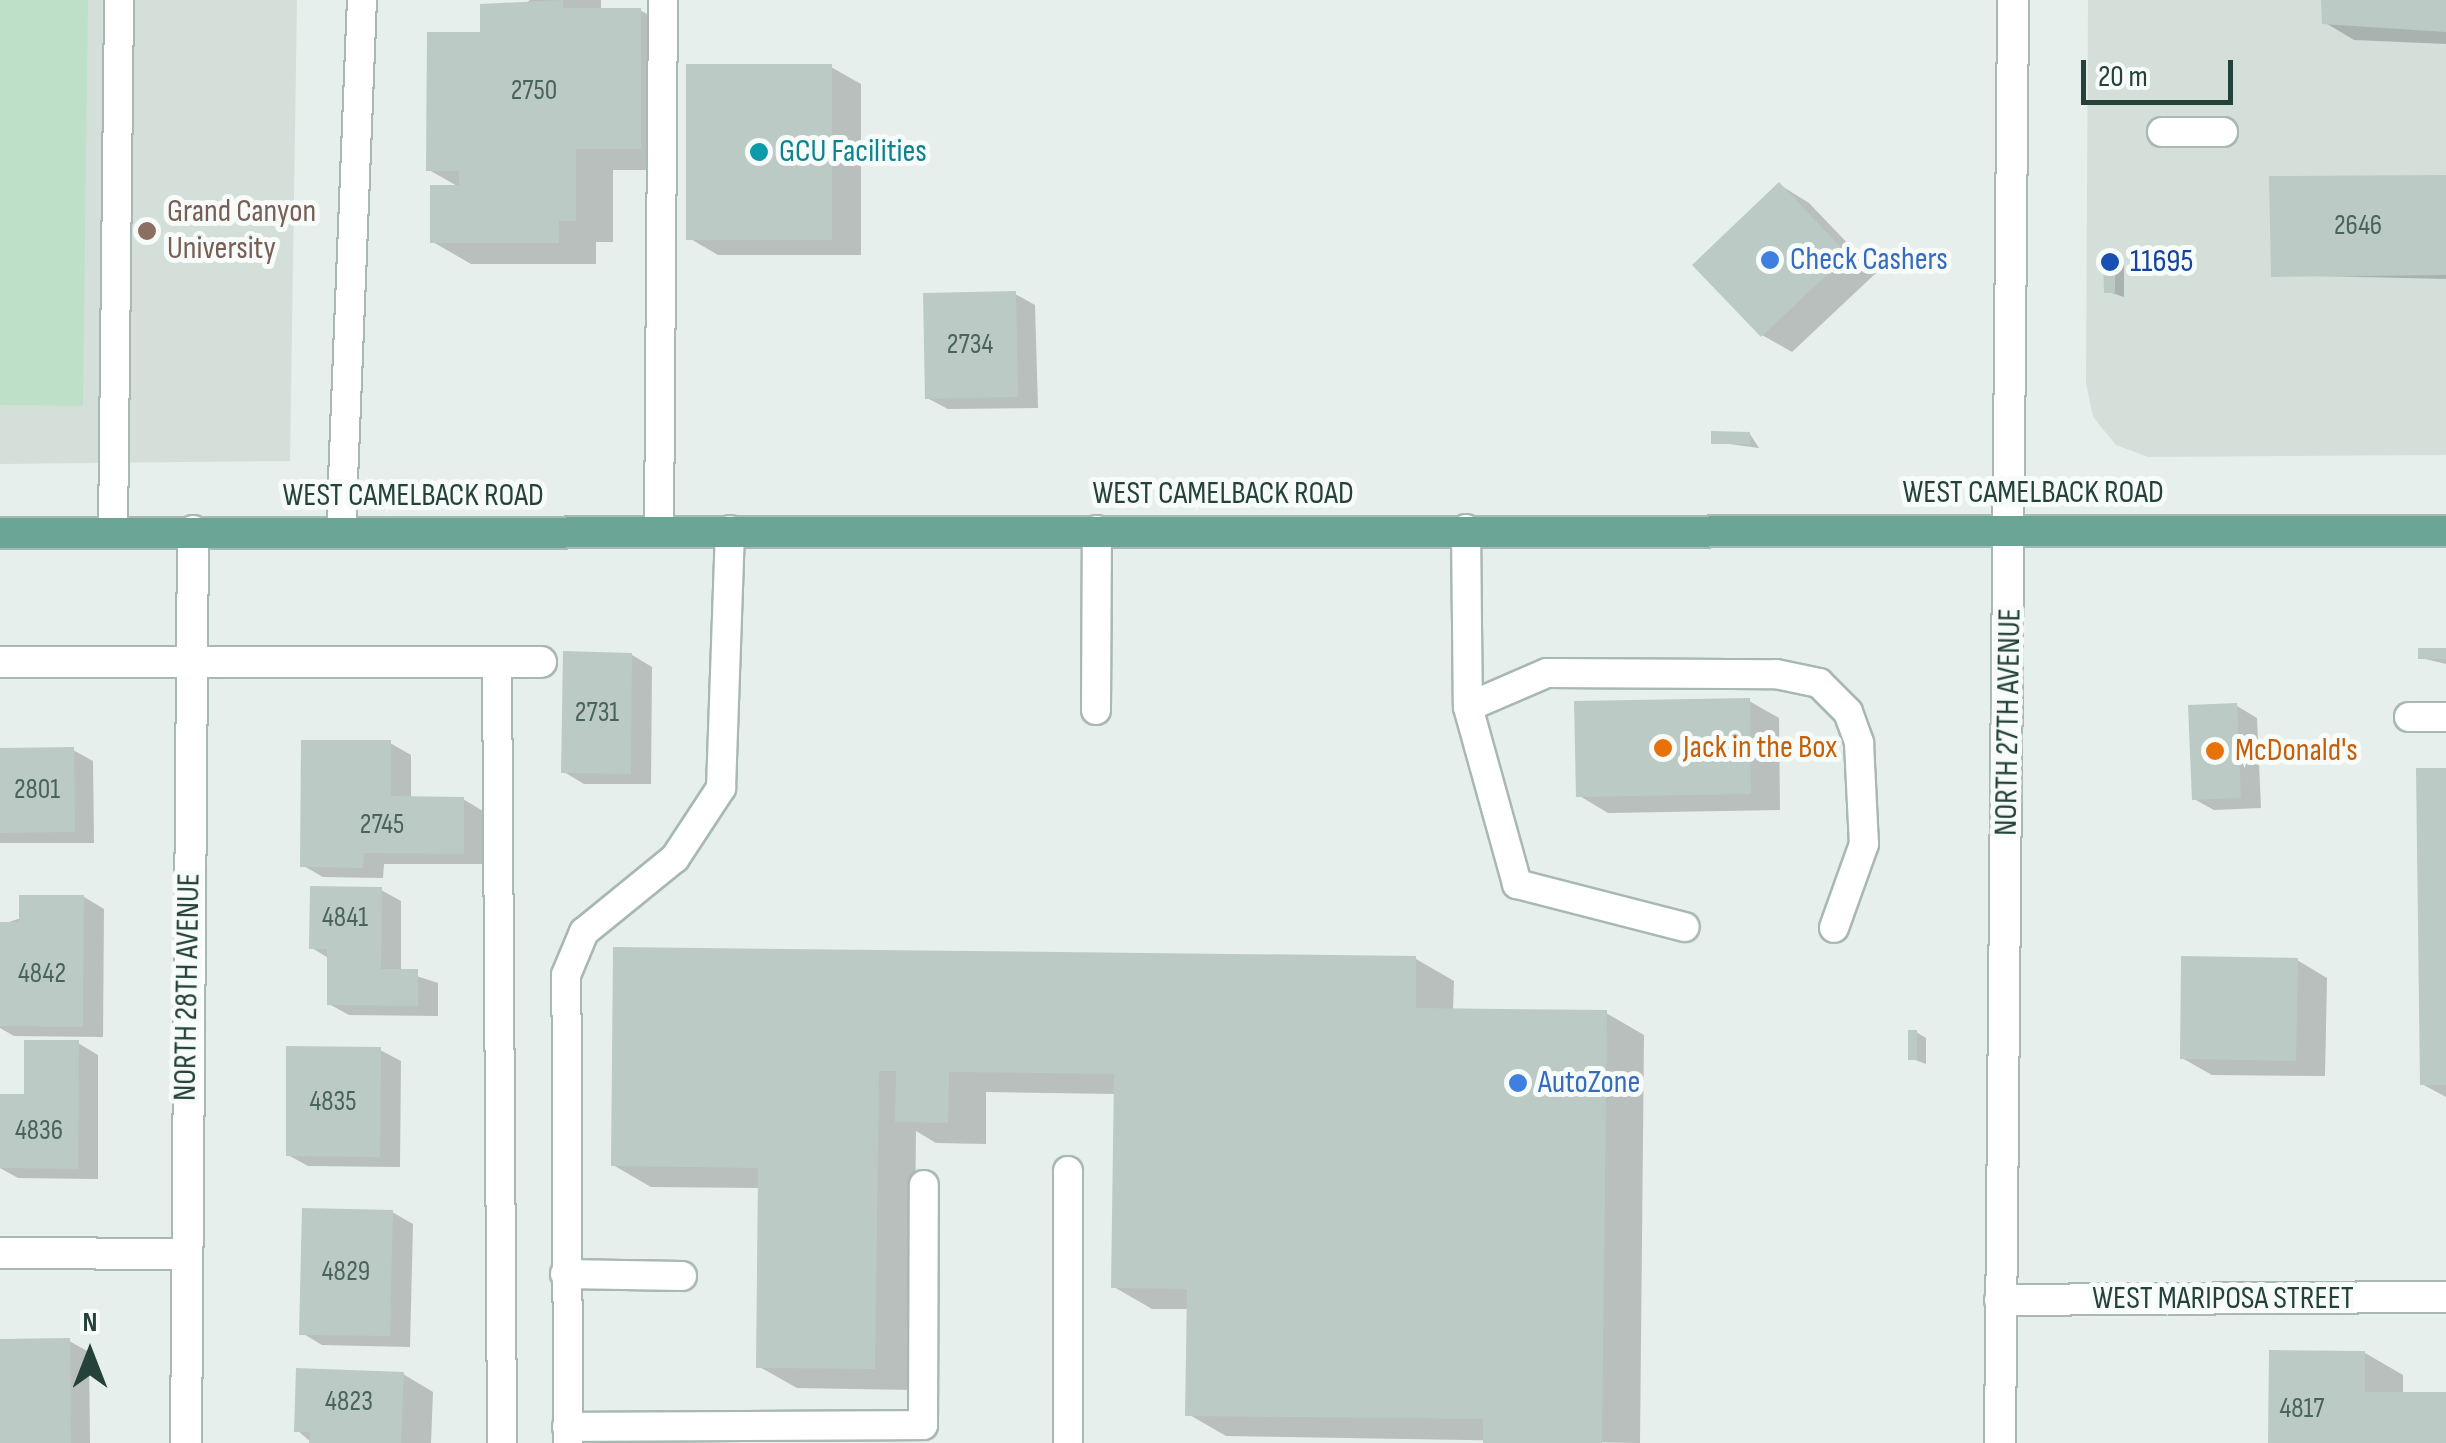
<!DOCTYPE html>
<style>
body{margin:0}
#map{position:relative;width:2446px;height:1443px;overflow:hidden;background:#e6efeb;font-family:"Sofia Sans Condensed",sans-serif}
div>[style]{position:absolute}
.built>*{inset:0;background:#d4dfda}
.green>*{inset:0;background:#bfe0c8}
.shadow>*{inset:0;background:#0003}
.building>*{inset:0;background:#bbcac4}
.roads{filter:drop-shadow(2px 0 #a8b8b2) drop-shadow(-2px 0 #a8b8b2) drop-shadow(0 2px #a8b8b2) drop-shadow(0 -2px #a8b8b2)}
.service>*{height:28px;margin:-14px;padding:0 14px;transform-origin:14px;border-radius:14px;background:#fff}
.minor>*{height:30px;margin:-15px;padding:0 15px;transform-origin:15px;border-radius:15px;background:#fff}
.secondary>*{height:30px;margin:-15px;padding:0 15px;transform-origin:15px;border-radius:15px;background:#fff}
.primary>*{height:30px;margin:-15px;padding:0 15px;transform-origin:15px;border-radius:15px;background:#6aa596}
.dots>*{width:28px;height:28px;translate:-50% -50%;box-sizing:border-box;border:5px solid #f7fbf9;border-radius:50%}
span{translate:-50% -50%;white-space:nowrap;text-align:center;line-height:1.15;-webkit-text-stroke:10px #f7fbf9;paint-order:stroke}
.number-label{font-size:28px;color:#4a645c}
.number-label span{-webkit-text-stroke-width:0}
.culture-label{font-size:32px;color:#0d838f}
.left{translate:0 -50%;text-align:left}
.education-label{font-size:32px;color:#785e54}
.shop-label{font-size:32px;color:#366cbe}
.transit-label{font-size:32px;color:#164399}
.street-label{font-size:32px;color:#24423a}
.food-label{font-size:32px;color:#c56008}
.north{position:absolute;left:40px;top:1303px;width:100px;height:100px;-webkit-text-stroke:8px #f7fbf9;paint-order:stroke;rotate:0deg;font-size:28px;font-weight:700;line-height:40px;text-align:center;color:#24423a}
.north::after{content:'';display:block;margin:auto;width:35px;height:45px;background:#24423a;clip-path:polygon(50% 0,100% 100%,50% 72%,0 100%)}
.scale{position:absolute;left:2081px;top:60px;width:152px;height:45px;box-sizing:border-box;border:5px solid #24423a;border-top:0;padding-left:12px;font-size:30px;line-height:35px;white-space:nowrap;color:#24423a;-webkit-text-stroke:8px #f7fbf9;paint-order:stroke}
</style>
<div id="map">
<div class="built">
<div style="clip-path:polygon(0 0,297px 0,290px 461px,0 464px)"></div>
<div style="clip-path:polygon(2088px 0,2446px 0,2446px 455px,2148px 457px,2116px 445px,2093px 417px,2086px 383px)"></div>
</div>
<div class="green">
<div style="clip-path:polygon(0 0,88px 0,83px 406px,0 405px)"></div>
</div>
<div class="shadow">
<div style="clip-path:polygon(530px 0,601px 0,601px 10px,640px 10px,678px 32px,678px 170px,613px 170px,613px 242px,596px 242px,596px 264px,471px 264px,433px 242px,459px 187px,429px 170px,482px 35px)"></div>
<div style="clip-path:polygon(2324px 0,2446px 0,2446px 44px,2354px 40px,2324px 22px)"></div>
<div style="clip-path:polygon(831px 67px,861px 84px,861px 255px,718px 255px,689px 238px)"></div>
<div style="clip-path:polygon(2446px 177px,2446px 279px,2273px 275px)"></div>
<div style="clip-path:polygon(1780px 185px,1809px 203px,1876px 273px,1792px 352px,1762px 335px)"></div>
<div style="clip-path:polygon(2114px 259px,2124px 265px,2124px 297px,2106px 291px)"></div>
<div style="clip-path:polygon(1015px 294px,1035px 305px,1038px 408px,948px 409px,927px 398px)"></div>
<div style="clip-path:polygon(1750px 434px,1759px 448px,1714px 442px)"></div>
<div style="clip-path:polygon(2446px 651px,2446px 664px,2421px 658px)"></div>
<div style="clip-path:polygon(632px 655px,652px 667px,651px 784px,584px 784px,564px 772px)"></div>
<div style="clip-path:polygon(1749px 701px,1779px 718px,1780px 810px,1608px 813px,1578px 795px)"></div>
<div style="clip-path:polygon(2237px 706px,2257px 718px,2261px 808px,2214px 810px,2194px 799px)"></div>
<div style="clip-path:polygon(390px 743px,411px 755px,411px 799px,463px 799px,483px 811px,483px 864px,384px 864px,383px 878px,323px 877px,302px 865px)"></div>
<div style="clip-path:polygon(73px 750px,93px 761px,94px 843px,0 843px,0 751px)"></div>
<div style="clip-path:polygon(2446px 770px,2446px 1097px,2422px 1084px)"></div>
<div style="clip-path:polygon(381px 890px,401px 901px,401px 971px,438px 983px,438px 1016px,349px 1015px,329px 1004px,330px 959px,312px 948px)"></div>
<div style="clip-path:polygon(84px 897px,104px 909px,103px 1037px,14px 1036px,0 1028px,0 925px)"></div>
<div style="clip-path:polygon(616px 949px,1416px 959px,1454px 981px,1453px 1011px,1606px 1013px,1644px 1035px,1640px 1443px,1226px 1436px,1188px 1414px,1189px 1309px,1152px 1309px,1114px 1287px,1116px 1094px,986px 1092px,986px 1144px,936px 1143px,916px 1131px,913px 1390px,797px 1388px,758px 1366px,760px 1188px,651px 1187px,613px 1165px)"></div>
<div style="clip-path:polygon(2297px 960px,2327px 978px,2325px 1076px,2212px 1075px,2182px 1058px)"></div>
<div style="clip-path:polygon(1916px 1032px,1926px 1038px,1926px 1064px,1910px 1058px)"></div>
<div style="clip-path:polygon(78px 1043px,98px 1055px,98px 1179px,18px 1178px,0 1168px,0 1097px,26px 1097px)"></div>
<div style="clip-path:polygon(380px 1050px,401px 1061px,400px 1167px,308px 1166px,288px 1155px)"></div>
<div style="clip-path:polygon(392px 1212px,413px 1224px,410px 1347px,322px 1345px,302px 1333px)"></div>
<div style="clip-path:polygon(69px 1341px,89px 1352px,90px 1443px,0 1443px,0 1342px)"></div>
<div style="clip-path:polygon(2365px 1353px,2403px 1375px,2403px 1395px,2446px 1395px,2446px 1443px,2271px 1443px)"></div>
<div style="clip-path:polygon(403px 1374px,433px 1392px,431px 1443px,312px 1443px,297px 1430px)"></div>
</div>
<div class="building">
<div style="clip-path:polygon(563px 0,563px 8px,641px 8px,641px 149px,576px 149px,576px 221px,559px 221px,559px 243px,430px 243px,430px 185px,459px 185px,459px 171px,426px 171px,427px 32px,480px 32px,480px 4px)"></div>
<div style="clip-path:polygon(2321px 0,2446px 0,2446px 32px,2322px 24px)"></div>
<div style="clip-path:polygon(686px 64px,832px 64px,832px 240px,686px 240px)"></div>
<div style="clip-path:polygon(2446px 175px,2446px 275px,2271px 277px,2269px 176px)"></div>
<div style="clip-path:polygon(1779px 182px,1848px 255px,1761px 337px,1692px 265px)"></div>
<div style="clip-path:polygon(2103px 257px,2115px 257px,2115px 293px,2104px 293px)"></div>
<div style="clip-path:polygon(1016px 291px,1018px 397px,925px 399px,923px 293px)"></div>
<div style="clip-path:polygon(1711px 431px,1750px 432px,1750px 444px,1711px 444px)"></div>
<div style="clip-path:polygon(2418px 648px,2446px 648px,2446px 659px,2418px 659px)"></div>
<div style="clip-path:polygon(563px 651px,632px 653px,631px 774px,561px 773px)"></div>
<div style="clip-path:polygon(1750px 698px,1751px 794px,1576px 797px,1574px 701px)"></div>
<div style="clip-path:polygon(2237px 703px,2241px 798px,2192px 800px,2188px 705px)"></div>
<div style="clip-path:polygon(301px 740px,391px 740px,391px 796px,464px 797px,464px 854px,364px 853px,363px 868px,300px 867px)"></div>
<div style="clip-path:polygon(74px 747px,75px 832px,0 833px,0 748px)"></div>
<div style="clip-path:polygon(2416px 768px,2446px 768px,2446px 1085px,2420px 1085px)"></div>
<div style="clip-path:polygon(310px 886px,382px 887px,381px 969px,418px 969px,418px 1006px,327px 1005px,327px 949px,309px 949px)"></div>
<div style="clip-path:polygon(19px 895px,84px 895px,83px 1027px,0 1026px,0 922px,19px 922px)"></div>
<div style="clip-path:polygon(613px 947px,1416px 956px,1416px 1008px,1607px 1010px,1602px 1443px,1483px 1443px,1483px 1419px,1185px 1416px,1187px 1289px,1111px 1288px,1114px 1074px,949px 1072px,948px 1123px,895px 1122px,896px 1071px,879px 1071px,875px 1369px,756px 1368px,758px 1168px,611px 1166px)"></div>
<div style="clip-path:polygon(2181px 956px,2298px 958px,2296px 1061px,2180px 1059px)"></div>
<div style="clip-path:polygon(1908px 1030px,1917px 1030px,1917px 1060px,1908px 1060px)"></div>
<div style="clip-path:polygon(24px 1040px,79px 1040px,78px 1169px,0 1168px,0 1094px,24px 1094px)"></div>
<div style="clip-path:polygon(286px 1046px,381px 1047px,380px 1157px,286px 1156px)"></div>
<div style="clip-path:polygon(302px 1208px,393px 1210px,390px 1336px,299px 1335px)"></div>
<div style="clip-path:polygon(70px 1338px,71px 1443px,0 1443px,0 1339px)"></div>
<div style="clip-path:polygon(2269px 1350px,2365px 1351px,2365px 1392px,2446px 1392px,2446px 1443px,2268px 1443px)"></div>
<div style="clip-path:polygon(296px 1368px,404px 1372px,401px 1443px,309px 1443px,310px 1432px,294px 1432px)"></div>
</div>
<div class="roads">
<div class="service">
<div style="left:2162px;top:132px;width:61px"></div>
<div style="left:1466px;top:529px;width:178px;rotate:89.4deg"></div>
<div style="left:1468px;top:707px;width:184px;rotate:74.5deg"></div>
<div style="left:1517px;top:884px;width:173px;rotate:14.4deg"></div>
<div style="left:659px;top:530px;width:530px;rotate:-89.57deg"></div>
<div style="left:341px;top:531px;width:531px;rotate:-87.74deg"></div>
<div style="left:113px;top:532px;width:532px;rotate:-89.35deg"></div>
<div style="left:497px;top:661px;width:782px;rotate:89.63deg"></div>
<div style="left:1468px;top:707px;width:86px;rotate:-23.3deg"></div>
<div style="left:1547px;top:673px;width:229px;rotate:0.3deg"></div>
<div style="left:1776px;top:674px;width:44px;rotate:11.8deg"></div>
<div style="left:1819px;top:683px;width:41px;rotate:45deg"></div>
<div style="left:1848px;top:712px;width:33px;rotate:70deg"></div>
<div style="left:1859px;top:743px;width:101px;rotate:87.2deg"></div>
<div style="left:1864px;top:844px;width:89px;rotate:109.7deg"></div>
<div style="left:1096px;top:710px;width:180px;rotate:-89.7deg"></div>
<div style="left:2409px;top:717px;width:37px"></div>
<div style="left:565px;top:1274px;width:117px;rotate:1deg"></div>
<div style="left:567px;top:1427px;width:356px;rotate:-0.3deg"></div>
<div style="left:923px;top:1425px;width:240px;rotate:-89.8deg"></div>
<div style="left:568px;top:1443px;width:468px;rotate:-90.2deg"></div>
<div style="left:566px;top:975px;width:47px;rotate:-67.3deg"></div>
<div style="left:584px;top:932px;width:117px;rotate:-39.1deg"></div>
<div style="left:675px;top:858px;width:84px;rotate:-56.7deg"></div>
<div style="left:721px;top:788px;width:258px;rotate:-88deg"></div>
<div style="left:1068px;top:1443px;width:272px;rotate:-90deg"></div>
</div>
<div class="minor">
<div style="left:0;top:662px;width:541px"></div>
<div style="left:0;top:1253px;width:185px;rotate:0.3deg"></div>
<div style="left:2000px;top:1300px;width:446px;rotate:-0.4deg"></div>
<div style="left:186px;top:1443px;width:912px;rotate:-89.56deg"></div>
</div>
<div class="secondary">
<div style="left:2000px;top:1443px;width:1443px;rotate:-89.48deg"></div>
</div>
<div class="primary">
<div style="left:0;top:533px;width:2446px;rotate:-0.05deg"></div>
</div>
</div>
<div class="dots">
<div style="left:759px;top:152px;background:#0f9aa8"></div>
<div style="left:147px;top:231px;background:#8d6e63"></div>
<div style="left:1770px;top:260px;background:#3f7fe0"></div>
<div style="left:2110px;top:262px;background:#1a4fb4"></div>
<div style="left:1663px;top:748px;background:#e8710a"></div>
<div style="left:2215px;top:751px;background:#e8710a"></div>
<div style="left:1518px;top:1083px;background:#3f7fe0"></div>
</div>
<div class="number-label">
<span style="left:534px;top:91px">2750</span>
<span style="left:2358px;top:226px">2646</span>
<span style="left:970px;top:345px">2734</span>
<span style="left:597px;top:713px">2731</span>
<span style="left:37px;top:790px">2801</span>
<span style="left:382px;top:825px">2745</span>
<span style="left:345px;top:918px">4841</span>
<span style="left:42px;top:974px">4842</span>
<span style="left:333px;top:1102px">4835</span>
<span style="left:39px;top:1131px">4836</span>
<span style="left:346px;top:1272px">4829</span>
<span style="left:349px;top:1402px">4823</span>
<span style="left:2302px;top:1409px">4817</span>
</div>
<div class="culture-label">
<span class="left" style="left:779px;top:152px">GCU Facilities</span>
</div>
<div class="education-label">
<span class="left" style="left:167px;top:231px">Grand Canyon<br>University</span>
</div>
<div class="shop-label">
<span class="left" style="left:1790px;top:260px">Check Cashers</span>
<span class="left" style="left:1538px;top:1083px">AutoZone</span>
</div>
<div class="transit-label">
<span class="left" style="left:2130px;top:262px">11695</span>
</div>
<div class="street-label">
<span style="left:2033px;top:493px">WEST CAMELBACK ROAD</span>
<span style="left:1223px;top:494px">WEST CAMELBACK ROAD</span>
<span style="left:413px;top:496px">WEST CAMELBACK ROAD</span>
<span style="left:2009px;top:722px;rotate:-89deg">NORTH 27TH AVENUE</span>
<span style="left:188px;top:987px;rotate:-89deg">NORTH 28TH AVENUE</span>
<span style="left:2223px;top:1299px">WEST MARIPOSA STREET</span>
</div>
<div class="food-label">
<span class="left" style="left:1683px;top:748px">Jack in the Box</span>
<span class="left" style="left:2235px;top:751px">McDonald's</span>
</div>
<div class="north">N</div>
<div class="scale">20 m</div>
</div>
